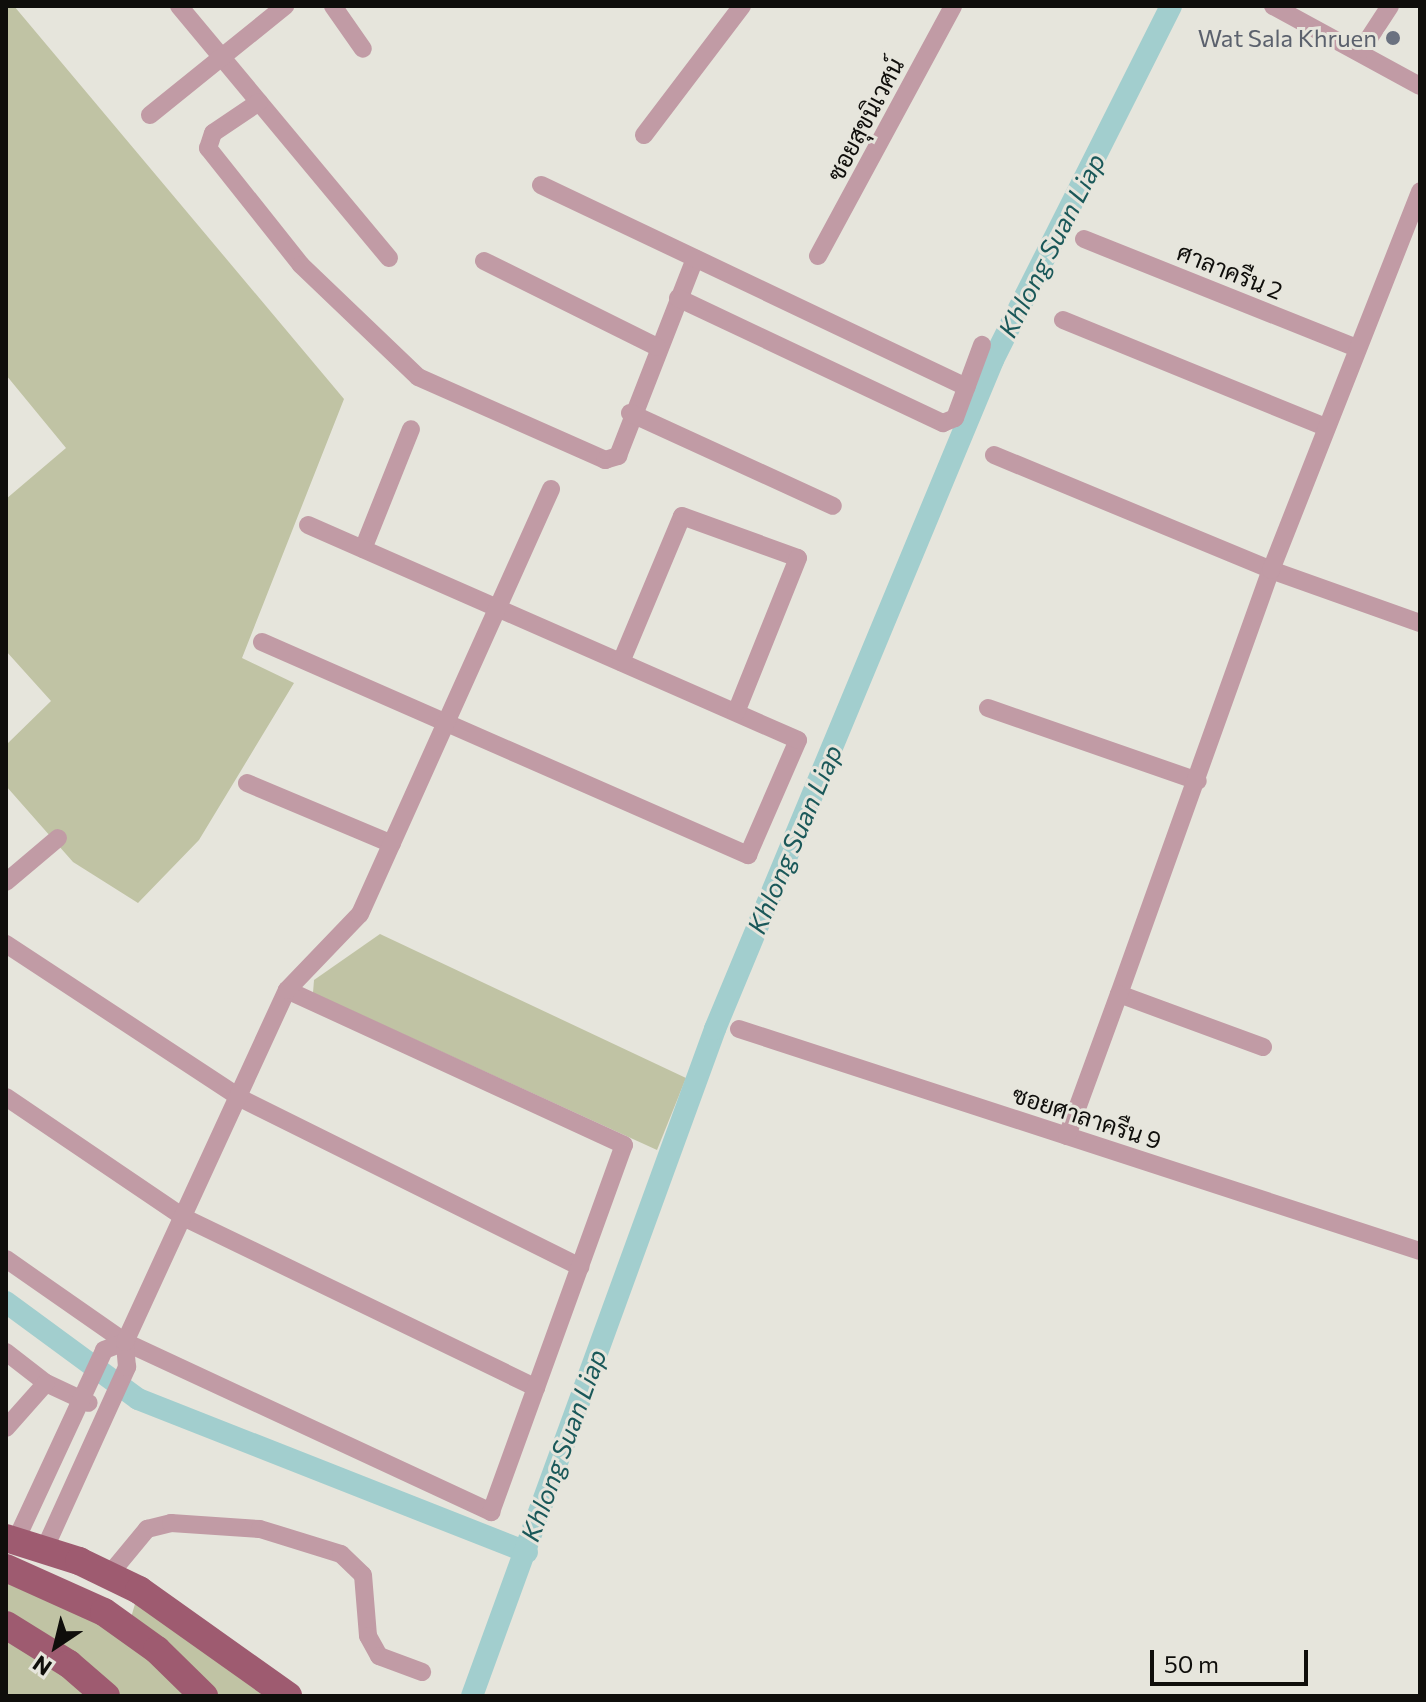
<!DOCTYPE html>
<meta charset="utf-8">
<style>
body{margin:0}
#map{position:relative;width:1426px;height:1702px;overflow:hidden;background:#e6e5dc;font-family:Commissioner,Sarabun,sans-serif}
div>[style]{position:absolute}
.green>*{inset:0;background:#c0c3a4}
.canal>*{height:22px;margin:-11px;padding:0 11px;transform-origin:11px;border-radius:11px;background:#a2cece}
.minor>*{height:18px;margin:-9px;padding:0 9px;transform-origin:9px;border-radius:9px;background:#c19ba5}
.primary>*{height:28px;margin:-14px;padding:0 14px;transform-origin:14px;border-radius:14px;background:#9e5b70}
.dots>*{width:22px;height:22px;translate:-50% -50%;box-sizing:border-box;border:4px solid #e6e5dc;border-radius:50%}
span{translate:-50% -50%;white-space:nowrap;text-align:center;line-height:1.15;-webkit-text-stroke:6px #e6e5dc;paint-order:stroke}
.worship-label{font-size:24px;color:#5b616d}
.right{translate:-100% -50%;text-align:right}
.street-label{font-size:24px;color:#0f0e0b}
.water-label{font-size:26px;color:#1a5859;font-style:italic}
.frame{position:absolute;inset:0;border:8px solid #0f0e0b;pointer-events:none}
.north{position:absolute;left:16px;top:1606px;width:80px;height:80px;-webkit-text-stroke:6px #e6e5dc;paint-order:stroke;rotate:215deg;font-size:22px;font-weight:700;line-height:32px;text-align:center;color:#0f0e0b}
.north::after{content:'';display:block;margin:auto;width:28px;height:36px;background:#0f0e0b;clip-path:polygon(50% 0,100% 100%,50% 72%,0 100%)}
.scale{position:absolute;left:1150px;top:1650px;width:158px;height:36px;box-sizing:border-box;border:4px solid #0f0e0b;border-top:0;padding-left:10px;font-size:24px;line-height:28px;white-space:nowrap;color:#0f0e0b;-webkit-text-stroke:6px #e6e5dc;paint-order:stroke}
</style>
<div id="map">
<div class="green">
<div style="clip-path:polygon(6px 6px,14px 6px,344px 399px,242px 658px,294px 683px,199px 840px,138px 903px,73px 862px,6px 786px,6px 745px,51px 701px,6px 651px,6px 499px,66px 448px,6px 375px)"></div>
<div style="clip-path:polygon(380px 934px,686px 1078px,657px 1150px,313px 993px,314px 980px)"></div>
<div style="clip-path:polygon(6px 1581px,128px 1628px,139px 1590px,285px 1696px,6px 1696px)"></div>
</div>
<div class="canal">
<div style="left:6px;top:1302px;width:164px;rotate:36.3deg"></div>
<div style="left:138px;top:1399px;width:418px;rotate:21.5deg"></div>
<div style="left:472px;top:1696px;width:710px;rotate:-69.98deg"></div>
<div style="left:715px;top:1029px;width:724px;rotate:-67.43deg"></div>
<div style="left:993px;top:360px;width:396px;rotate:-63.3deg"></div>
</div>
<div class="minor">
<div style="left:179px;top:6px;width:328px;rotate:50.2deg"></div>
<div style="left:333px;top:6px;width:52px;rotate:55.1deg"></div>
<div style="left:1273px;top:6px;width:167px;rotate:28.6deg"></div>
<div style="left:1362px;top:49px;width:51px;rotate:-56.9deg"></div>
<div style="left:259px;top:102px;width:55px;rotate:146deg"></div>
<div style="left:213px;top:133px;width:16px;rotate:108deg"></div>
<div style="left:208px;top:148px;width:149px;rotate:51.5deg"></div>
<div style="left:301px;top:265px;width:162px;rotate:43.7deg"></div>
<div style="left:418px;top:377px;width:205px;rotate:23.9deg"></div>
<div style="left:605px;top:460px;width:14px;rotate:-17deg"></div>
<div style="left:618px;top:456px;width:212px;rotate:-68.7deg"></div>
<div style="left:150px;top:115px;width:174px;rotate:-38.9deg"></div>
<div style="left:644px;top:135px;width:162px;rotate:-52.8deg"></div>
<div style="left:541px;top:185px;width:471px;rotate:25.4deg"></div>
<div style="left:1084px;top:239px;width:294px;rotate:21.8deg"></div>
<div style="left:818px;top:256px;width:284px;rotate:-61.6deg"></div>
<div style="left:484px;top:261px;width:193px;rotate:26.4deg"></div>
<div style="left:678px;top:298px;width:293px;rotate:25.3deg"></div>
<div style="left:943px;top:423px;width:13px;rotate:-23deg"></div>
<div style="left:955px;top:418px;width:78px;rotate:-69.7deg"></div>
<div style="left:1063px;top:320px;width:283px;rotate:22.2deg"></div>
<div style="left:630px;top:413px;width:223px;rotate:24.6deg"></div>
<div style="left:994px;top:455px;width:300px;rotate:22.5deg"></div>
<div style="left:1271px;top:570px;width:158px;rotate:19.6deg"></div>
<div style="left:363px;top:549px;width:129px;rotate:-68.2deg"></div>
<div style="left:262px;top:642px;width:531px;rotate:23.67deg"></div>
<div style="left:748px;top:855px;width:125px;rotate:-66.5deg"></div>
<div style="left:798px;top:740px;width:535px;rotate:-156.31deg"></div>
<div style="left:621px;top:662px;width:158px;rotate:-67.3deg"></div>
<div style="left:682px;top:516px;width:123px;rotate:19.9deg"></div>
<div style="left:798px;top:558px;width:166px;rotate:111.9deg"></div>
<div style="left:988px;top:708px;width:222px;rotate:19.2deg"></div>
<div style="left:247px;top:783px;width:157px;rotate:22.8deg"></div>
<div style="left:6px;top:882px;width:68px;rotate:-40.2deg"></div>
<div style="left:6px;top:944px;width:280px;rotate:33.3deg"></div>
<div style="left:240px;top:1098px;width:380px;rotate:26.4deg"></div>
<div style="left:739px;top:1029px;width:716px;rotate:18.06deg"></div>
<div style="left:1263px;top:1047px;width:153px;rotate:-159.8deg"></div>
<div style="left:1119px;top:994px;width:450px;rotate:-70.3deg"></div>
<div style="left:1271px;top:570px;width:407px;rotate:-68.5deg"></div>
<div style="left:6px;top:1097px;width:216px;rotate:34.1deg"></div>
<div style="left:185px;top:1218px;width:390px;rotate:25.8deg"></div>
<div style="left:1067px;top:1136px;width:151px;rotate:-69.9deg"></div>
<div style="left:6px;top:1259px;width:145px;rotate:34.9deg"></div>
<div style="left:125px;top:1342px;width:404px;rotate:24.9deg"></div>
<div style="left:491px;top:1512px;width:390px;rotate:-70.1deg"></div>
<div style="left:624px;top:1145px;width:371px;rotate:-155.3deg"></div>
<div style="left:6px;top:1352px;width:51px;rotate:37.8deg"></div>
<div style="left:46px;top:1383px;width:47px;rotate:24.9deg"></div>
<div style="left:6px;top:1428px;width:60px;rotate:-48.4deg"></div>
<div style="left:16px;top:1540px;width:209px;rotate:-65.1deg"></div>
<div style="left:104px;top:1350px;width:22px;rotate:-21deg"></div>
<div style="left:45px;top:1548px;width:199px;rotate:-65.6deg"></div>
<div style="left:127px;top:1367px;width:25px;rotate:-95deg"></div>
<div style="left:125px;top:1342px;width:387px;rotate:-65.3deg"></div>
<div style="left:287px;top:990px;width:105px;rotate:-46.2deg"></div>
<div style="left:360px;top:914px;width:466px;rotate:-65.8deg"></div>
<div style="left:109px;top:1575px;width:60px;rotate:-50.4deg"></div>
<div style="left:147px;top:1529px;width:25px;rotate:-14deg"></div>
<div style="left:171px;top:1523px;width:89px;rotate:3.9deg"></div>
<div style="left:260px;top:1529px;width:85px;rotate:17.2deg"></div>
<div style="left:341px;top:1554px;width:30px;rotate:44deg"></div>
<div style="left:363px;top:1575px;width:61px;rotate:85.3deg"></div>
<div style="left:368px;top:1636px;width:23px;rotate:61deg"></div>
<div style="left:379px;top:1656px;width:46px;rotate:20.4deg"></div>
</div>
<div class="primary">
<div style="left:6px;top:1538px;width:77px;rotate:17.5deg"></div>
<div style="left:79px;top:1561px;width:67px;rotate:25.8deg"></div>
<div style="left:139px;top:1590px;width:183px;rotate:35.4deg"></div>
<div style="left:6px;top:1568px;width:107px;rotate:24.2deg"></div>
<div style="left:104px;top:1612px;width:65px;rotate:35.6deg"></div>
<div style="left:157px;top:1650px;width:66px;rotate:44.4deg"></div>
<div style="left:6px;top:1625px;width:74px;rotate:31.8deg"></div>
<div style="left:69px;top:1664px;width:49px;rotate:40.9deg"></div>
</div>
<div class="dots">
<div style="left:1393px;top:38px;background:#6b7280"></div>
</div>
<div class="worship-label">
<span class="right" style="left:1377px;top:38px">Wat Sala Khruen</span>
</div>
<div class="street-label">
<span style="left:865px;top:119px;rotate:-62deg">ซอยสุขนิเวศน์</span>
<span style="left:1230px;top:271px;rotate:22deg">ศาลาครืน 2</span>
<span style="left:1087px;top:1117px;rotate:18deg">ซอยศาลาครืน 9</span>
</div>
<div class="water-label">
<span style="left:1051px;top:245px;rotate:-63deg">Khlong Suan Liap</span>
<span style="left:794px;top:839px;rotate:-67deg">Khlong Suan Liap</span>
<span style="left:563px;top:1445px;rotate:-70deg">Khlong Suan Liap</span>
</div>
<div class="frame"></div>
<div class="north">N</div>
<div class="scale">50 m</div>
</div>
